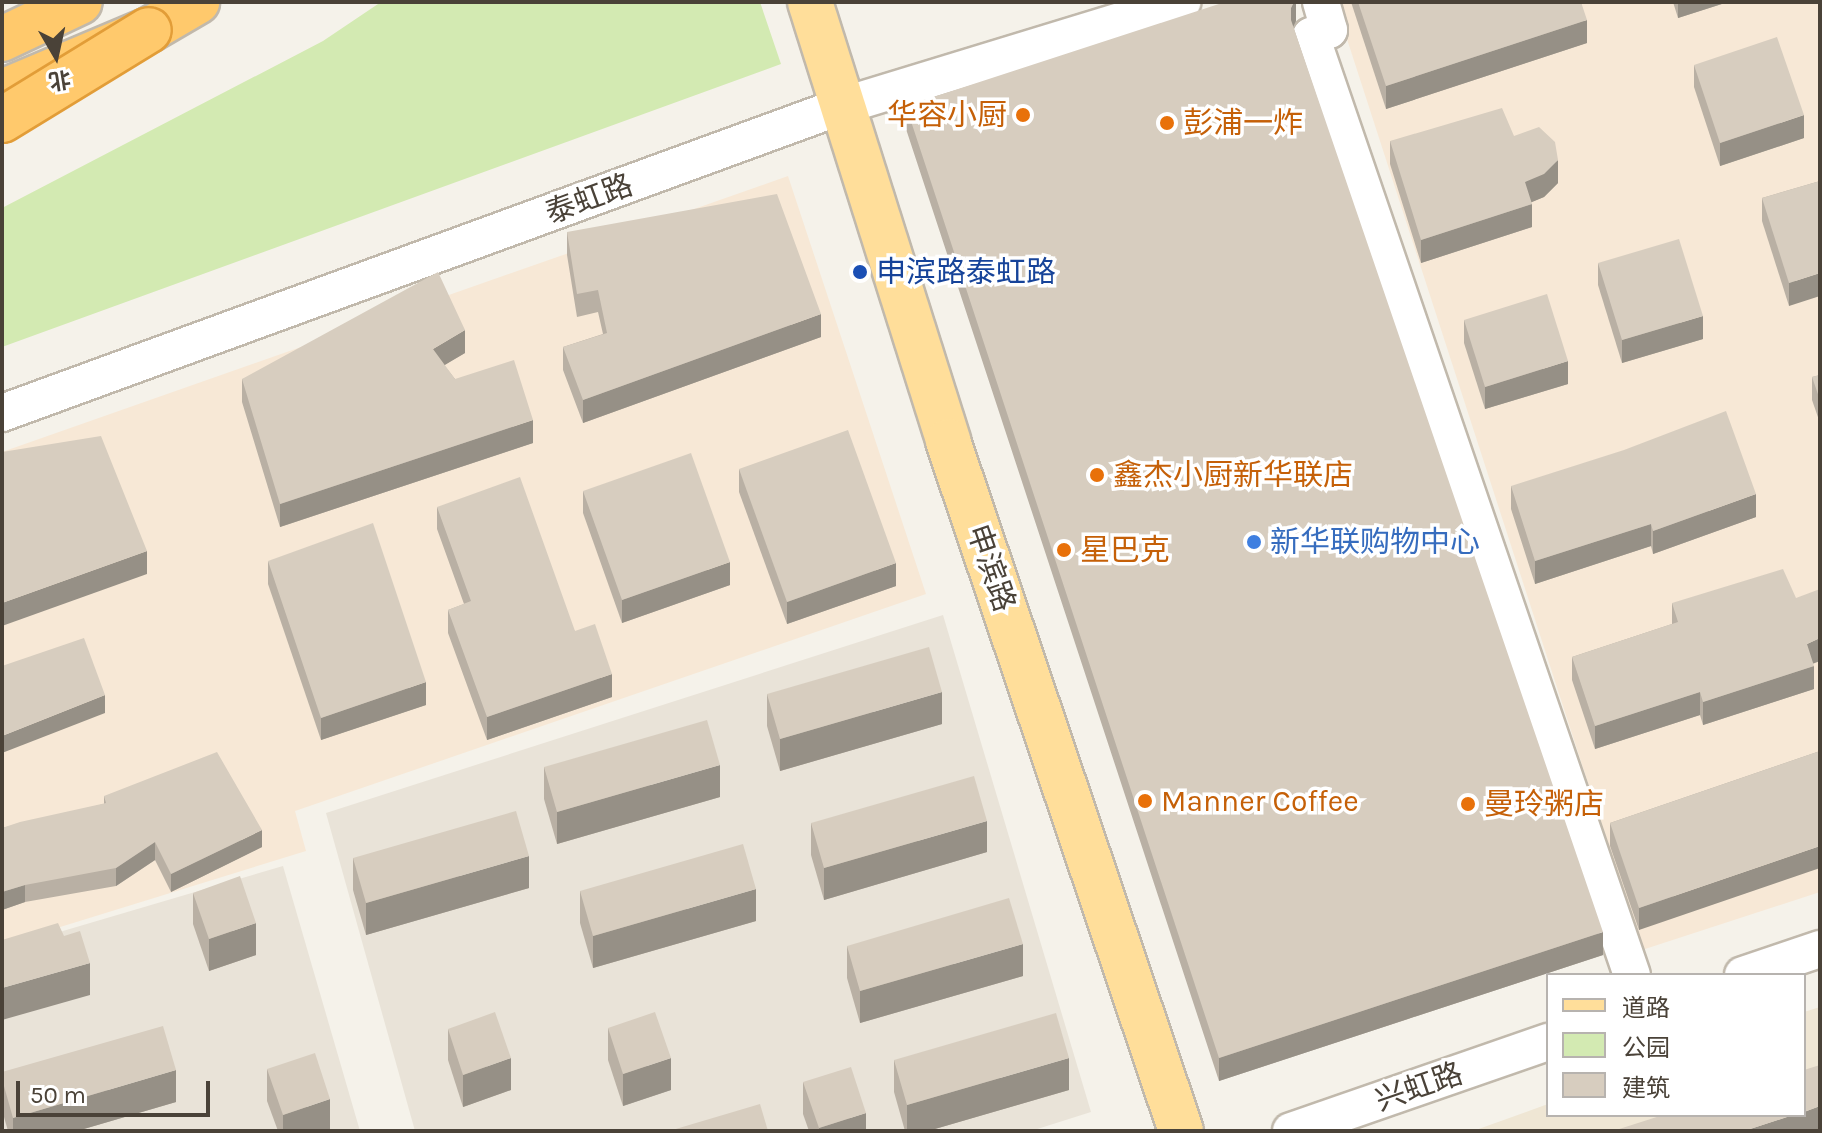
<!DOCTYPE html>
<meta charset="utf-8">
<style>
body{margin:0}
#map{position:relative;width:1822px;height:1133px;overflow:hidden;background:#f5f2ea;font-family:Karla,"Noto Sans SC",sans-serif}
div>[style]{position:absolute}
.residential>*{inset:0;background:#e9e3d8}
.commercial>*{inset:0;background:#f7e8d6}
.education>*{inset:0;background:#efe6d4}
.green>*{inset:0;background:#d3eab2}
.roads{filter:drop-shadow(2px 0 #c1b9ac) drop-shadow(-2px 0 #c1b9ac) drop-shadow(0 2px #c1b9ac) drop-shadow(0 -2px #c1b9ac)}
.minor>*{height:36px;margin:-18px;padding:0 18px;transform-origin:18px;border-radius:18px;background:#fff}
.major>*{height:44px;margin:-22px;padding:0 22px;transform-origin:22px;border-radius:22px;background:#ffde9a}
.highway>*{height:44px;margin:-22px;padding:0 22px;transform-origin:22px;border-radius:22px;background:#ffc96c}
.bridges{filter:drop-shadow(2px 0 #e29d38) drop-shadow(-2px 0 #e29d38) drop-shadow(0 2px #e29d38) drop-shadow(0 -2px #e29d38)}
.highway-bridge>*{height:44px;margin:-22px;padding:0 22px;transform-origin:22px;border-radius:22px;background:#ffc96c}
.wall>*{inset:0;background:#b9b0a4}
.shaded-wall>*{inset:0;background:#969086}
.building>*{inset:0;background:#d7cdbf}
.dots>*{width:22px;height:22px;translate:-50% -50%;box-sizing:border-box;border:4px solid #fff;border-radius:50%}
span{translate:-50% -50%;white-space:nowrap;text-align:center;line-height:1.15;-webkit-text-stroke:7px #fff;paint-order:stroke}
.food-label{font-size:30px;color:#c56008}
.right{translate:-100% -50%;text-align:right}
.left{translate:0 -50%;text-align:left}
.street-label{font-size:30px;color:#4a4238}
.transit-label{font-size:30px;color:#164399}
.shop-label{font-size:30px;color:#366cbe}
.frame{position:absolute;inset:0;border:4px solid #4a4238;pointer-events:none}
.legend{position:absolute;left:1546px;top:973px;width:260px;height:144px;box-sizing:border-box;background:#fff;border:2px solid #b7b3af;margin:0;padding:10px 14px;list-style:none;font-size:24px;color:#4a4238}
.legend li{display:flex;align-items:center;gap:16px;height:40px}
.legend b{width:40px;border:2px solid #b7b3af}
.north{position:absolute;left:16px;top:16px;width:80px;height:80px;-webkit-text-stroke:6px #fff;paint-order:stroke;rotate:171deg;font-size:22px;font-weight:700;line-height:32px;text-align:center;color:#4a4238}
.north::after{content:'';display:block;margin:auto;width:28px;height:36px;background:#4a4238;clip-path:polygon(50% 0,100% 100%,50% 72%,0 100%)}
.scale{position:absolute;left:16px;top:1081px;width:194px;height:36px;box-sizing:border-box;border:4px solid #4a4238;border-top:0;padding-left:10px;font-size:24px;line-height:28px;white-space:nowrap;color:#4a4238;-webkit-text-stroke:6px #fff;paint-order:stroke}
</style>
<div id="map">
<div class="residential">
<div style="clip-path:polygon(943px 615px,1091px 1112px,1031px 1131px,415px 1131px,326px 813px)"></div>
<div style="clip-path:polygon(283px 866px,360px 1131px,2px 1131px,2px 949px)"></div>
</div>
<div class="commercial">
<div style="clip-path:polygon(1335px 2px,1820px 2px,1820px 892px,1642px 950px)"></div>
<div style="clip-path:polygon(788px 176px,926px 594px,295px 811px,306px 851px,2px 945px,2px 452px)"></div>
</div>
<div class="education">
<div style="clip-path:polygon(1820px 1007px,1820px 1131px,1473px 1131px,1548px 1104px,1548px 1115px,1804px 1115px,1804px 1012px)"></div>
</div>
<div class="green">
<div style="clip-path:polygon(381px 2px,760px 2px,781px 64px,2px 347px,2px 208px,323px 41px)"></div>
</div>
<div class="roads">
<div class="minor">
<div style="left:1321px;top:2px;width:29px;rotate:74deg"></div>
<div style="left:1329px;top:30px;width:19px;rotate:162deg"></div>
<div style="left:1311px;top:36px;width:992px;rotate:71.13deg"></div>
<div style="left:2px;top:413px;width:894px;rotate:-20.08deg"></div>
<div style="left:842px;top:106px;width:356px;rotate:-17deg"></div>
<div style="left:1743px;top:975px;width:81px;rotate:-18.7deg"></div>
<div style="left:1291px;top:1131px;width:272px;rotate:-19.1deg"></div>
</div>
<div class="major">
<div style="left:810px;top:2px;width:460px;rotate:72.5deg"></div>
<div style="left:948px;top:441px;width:728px;rotate:71.34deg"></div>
</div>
<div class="highway">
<div style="left:2px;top:39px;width:86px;rotate:-25.4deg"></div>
<div style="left:2px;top:92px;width:160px;rotate:-22.9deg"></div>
<div style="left:149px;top:30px;width:56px;rotate:-30.3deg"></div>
</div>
</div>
<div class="bridges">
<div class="highway-bridge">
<div style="left:2px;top:120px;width:172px;rotate:-31.5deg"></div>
</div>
</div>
<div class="wall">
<div style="clip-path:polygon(1296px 2px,1296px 21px,1293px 26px,1603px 955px,1219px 1081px,906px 129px,906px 106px)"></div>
<div style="clip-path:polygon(1351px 2px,1581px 2px,1587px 43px,1386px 109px)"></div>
<div style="clip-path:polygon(1673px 2px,1728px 2px,1678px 18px)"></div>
<div style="clip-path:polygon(1694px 65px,1804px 138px,1720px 166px,1694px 87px)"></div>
<div style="clip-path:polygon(1514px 136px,1558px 183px,1544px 197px,1531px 202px,1532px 227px,1421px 263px,1390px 164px,1390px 141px)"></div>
<div style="clip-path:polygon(1820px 181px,1789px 306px,1762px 221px,1762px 198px)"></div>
<div style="clip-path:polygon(567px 232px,821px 337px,583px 423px,563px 370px,563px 347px,603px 334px,598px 312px,577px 317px,567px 255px)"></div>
<div style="clip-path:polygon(1598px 263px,1703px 339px,1622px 363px,1598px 285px)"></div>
<div style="clip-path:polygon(1464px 320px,1568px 384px,1485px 409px,1464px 343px)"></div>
<div style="clip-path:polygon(465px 353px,444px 365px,455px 379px,533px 443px,280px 527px,242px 402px,242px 379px)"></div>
<div style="clip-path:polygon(1820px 375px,1820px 423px,1812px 400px,1812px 377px)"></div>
<div style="clip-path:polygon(739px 469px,896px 586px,787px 624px,739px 492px)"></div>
<div style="clip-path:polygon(1511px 486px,1756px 517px,1653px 554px,1651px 546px,1535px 584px,1511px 509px)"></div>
<div style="clip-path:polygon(583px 491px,730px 585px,622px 623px,583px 513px)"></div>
<div style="clip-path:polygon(437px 507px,575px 631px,612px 697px,487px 740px,448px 633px,448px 610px,464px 604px,437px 529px)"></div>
<div style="clip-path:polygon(268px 561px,426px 705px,321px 740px,268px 584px)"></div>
<div style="clip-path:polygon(1672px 603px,1813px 664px,1814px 689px,1703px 725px,1700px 715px,1595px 749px,1572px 680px,1572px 657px,1672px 624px)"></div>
<div style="clip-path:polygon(767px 694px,942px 724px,780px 771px,767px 726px)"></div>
<div style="clip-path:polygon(1820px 751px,1639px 930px,1610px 846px,1610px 823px)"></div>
<div style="clip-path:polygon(544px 767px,720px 797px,557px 844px,544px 799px)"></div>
<div style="clip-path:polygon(104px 796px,262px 847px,171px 892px,155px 860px,116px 886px,25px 902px,2px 910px,2px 828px,104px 804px)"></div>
<div style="clip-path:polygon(811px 823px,987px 852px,824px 900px,811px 855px)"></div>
<div style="clip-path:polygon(353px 858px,529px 888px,366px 935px,353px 890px)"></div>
<div style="clip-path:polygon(580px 891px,756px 921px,593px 968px,580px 923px)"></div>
<div style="clip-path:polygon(193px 893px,256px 955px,209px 971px,193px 924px)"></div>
<div style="clip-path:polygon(847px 946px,1023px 976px,860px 1023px,847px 978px)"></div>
<div style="clip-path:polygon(608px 1028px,671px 1090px,623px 1106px,608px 1060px)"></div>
<div style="clip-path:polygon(448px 1029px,511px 1090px,463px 1107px,448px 1060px)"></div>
<div style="clip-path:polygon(894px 1060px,1069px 1090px,928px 1131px,905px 1131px,894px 1092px)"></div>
<div style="clip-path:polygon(267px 1069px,330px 1131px,278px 1131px,267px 1101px)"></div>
<div style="clip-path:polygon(2px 1072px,176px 1102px,77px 1131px,8px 1131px,2px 1110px)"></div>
<div style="clip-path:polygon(803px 1082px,866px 1131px,809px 1131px,803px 1114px)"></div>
</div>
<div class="shaded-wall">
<div style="clip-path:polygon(1294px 2px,1296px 2px,1296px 21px,1291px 31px,1291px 8px)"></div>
<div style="clip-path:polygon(1678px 2px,1728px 2px,1678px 18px)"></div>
<div style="clip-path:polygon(1587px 20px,1587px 43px,1386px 109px,1386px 86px)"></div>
<div style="clip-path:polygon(1804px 115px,1804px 138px,1720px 166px,1720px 143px)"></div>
<div style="clip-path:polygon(1558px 160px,1558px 183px,1544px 197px,1525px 205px,1525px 182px)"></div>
<div style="clip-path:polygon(1532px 204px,1532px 227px,1421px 263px,1421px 240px)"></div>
<div style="clip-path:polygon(1820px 273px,1820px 296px,1789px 306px,1789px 283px)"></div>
<div style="clip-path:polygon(821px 314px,821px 337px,583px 423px,583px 400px)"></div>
<div style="clip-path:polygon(1703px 316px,1703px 339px,1622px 363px,1622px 340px)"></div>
<div style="clip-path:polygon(465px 330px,465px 353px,433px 372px,433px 349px)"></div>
<div style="clip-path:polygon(1568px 361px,1568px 384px,1485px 409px,1485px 387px)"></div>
<div style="clip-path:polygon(533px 420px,533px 443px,280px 527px,280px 504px)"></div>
<div style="clip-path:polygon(1756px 494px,1756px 517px,1653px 554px,1653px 531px)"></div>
<div style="clip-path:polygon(1651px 524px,1651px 546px,1535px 584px,1535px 561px)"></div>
<div style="clip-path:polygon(147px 551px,147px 574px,2px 626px,2px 603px)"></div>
<div style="clip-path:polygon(730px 562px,730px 585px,622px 623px,622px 600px)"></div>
<div style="clip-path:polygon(896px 563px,896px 586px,787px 624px,787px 602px)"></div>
<div style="clip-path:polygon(1820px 638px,1820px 661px,1807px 666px,1807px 644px)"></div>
<div style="clip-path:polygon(1814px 666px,1814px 689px,1703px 725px,1703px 702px)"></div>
<div style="clip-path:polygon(612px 674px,612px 697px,487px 740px,487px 717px)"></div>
<div style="clip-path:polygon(426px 682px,426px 705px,321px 740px,321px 718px)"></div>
<div style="clip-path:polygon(942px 692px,942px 724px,780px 771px,780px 739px)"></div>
<div style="clip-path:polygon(1700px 692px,1700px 715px,1595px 749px,1595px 726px)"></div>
<div style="clip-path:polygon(105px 695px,105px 713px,2px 753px,2px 736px)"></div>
<div style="clip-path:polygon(720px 765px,720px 797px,557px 844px,557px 812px)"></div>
<div style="clip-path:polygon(987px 821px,987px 852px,824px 900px,824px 868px)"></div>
<div style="clip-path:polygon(262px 830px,262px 847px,171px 892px,171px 874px)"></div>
<div style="clip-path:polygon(155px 842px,155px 860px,116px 886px,116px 868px)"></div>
<div style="clip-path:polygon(1820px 846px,1820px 868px,1639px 930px,1639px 908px)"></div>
<div style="clip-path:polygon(529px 856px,529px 888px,366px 935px,366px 903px)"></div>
<div style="clip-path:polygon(25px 885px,25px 902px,2px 910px,2px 892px)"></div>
<div style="clip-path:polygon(756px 889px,756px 921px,593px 968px,593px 936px)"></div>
<div style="clip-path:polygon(256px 923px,256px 955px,209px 971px,209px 939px)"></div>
<div style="clip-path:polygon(1603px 932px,1603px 955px,1219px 1081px,1219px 1058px)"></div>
<div style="clip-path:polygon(1023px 944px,1023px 976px,860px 1023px,860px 991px)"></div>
<div style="clip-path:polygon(90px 963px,90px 995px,2px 1020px,2px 988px)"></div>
<div style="clip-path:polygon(511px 1058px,511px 1090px,463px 1107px,463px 1075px)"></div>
<div style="clip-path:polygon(671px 1058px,671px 1090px,623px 1106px,623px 1074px)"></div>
<div style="clip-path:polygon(1069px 1058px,1069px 1090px,928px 1131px,907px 1131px,907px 1105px)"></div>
<div style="clip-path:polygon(176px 1070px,176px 1102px,77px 1131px,13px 1131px,13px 1118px)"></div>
<div style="clip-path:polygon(330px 1099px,330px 1131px,283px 1131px,283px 1115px)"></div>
<div style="clip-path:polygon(1820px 1106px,1820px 1129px,1814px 1131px,1744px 1131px,1793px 1115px,1804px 1115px,1804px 1112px)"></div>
<div style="clip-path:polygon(866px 1113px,866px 1131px,819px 1131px,819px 1128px)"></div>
</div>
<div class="building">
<div style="clip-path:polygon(1225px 2px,1294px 2px,1291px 8px,1291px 20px,1603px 932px,1219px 1058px,906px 106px)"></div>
<div style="clip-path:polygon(1358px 2px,1581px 2px,1587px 20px,1386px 86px)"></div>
<div style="clip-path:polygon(1777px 37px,1804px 115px,1720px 143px,1694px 65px)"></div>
<div style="clip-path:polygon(1502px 108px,1514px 136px,1539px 127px,1555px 142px,1558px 160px,1544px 174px,1525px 182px,1532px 204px,1421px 240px,1390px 141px)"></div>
<div style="clip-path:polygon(1820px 181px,1820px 273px,1789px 283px,1762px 198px)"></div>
<div style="clip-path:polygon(777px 194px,821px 314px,583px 400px,563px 347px,607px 333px,598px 290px,577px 294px,567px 232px)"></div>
<div style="clip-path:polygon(1679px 239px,1703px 316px,1622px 340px,1598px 263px)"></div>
<div style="clip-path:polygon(438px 272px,465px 330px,433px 349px,455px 379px,514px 360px,533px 420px,280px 504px,242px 379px)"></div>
<div style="clip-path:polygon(1547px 294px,1568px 361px,1485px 387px,1464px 320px)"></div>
<div style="clip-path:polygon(1820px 375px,1820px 400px,1812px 377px)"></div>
<div style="clip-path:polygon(1726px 411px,1756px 494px,1653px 531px,1651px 524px,1535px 561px,1511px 486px,1624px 450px)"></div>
<div style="clip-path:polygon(848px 430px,896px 563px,787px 602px,739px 469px)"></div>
<div style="clip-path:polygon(101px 436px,147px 551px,2px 603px,2px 452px)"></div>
<div style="clip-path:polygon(691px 453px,730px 562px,622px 600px,583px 491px)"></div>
<div style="clip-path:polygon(520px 477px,575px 631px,595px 624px,612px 674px,487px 717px,448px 610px,471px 601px,437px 507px)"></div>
<div style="clip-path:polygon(373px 523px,426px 682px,321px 718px,268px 561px)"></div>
<div style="clip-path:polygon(1783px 569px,1796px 598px,1820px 589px,1820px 638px,1807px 644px,1814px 666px,1703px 702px,1700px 692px,1595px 726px,1572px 657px,1678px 622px,1672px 603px)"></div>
<div style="clip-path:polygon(84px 638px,105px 695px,2px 736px,2px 666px)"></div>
<div style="clip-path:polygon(929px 647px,942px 692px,780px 739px,767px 694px)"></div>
<div style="clip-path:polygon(707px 720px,720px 765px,557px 812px,544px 767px)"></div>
<div style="clip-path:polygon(1820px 751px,1820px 846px,1639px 908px,1610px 823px)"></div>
<div style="clip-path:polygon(217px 752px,262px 830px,171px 874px,155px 842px,116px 868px,25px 885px,2px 892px,2px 828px,20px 822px,106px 803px,104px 796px)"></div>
<div style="clip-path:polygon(974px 776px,987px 821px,824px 868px,811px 823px)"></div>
<div style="clip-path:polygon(516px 811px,529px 856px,366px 903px,353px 858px)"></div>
<div style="clip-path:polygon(743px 844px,756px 889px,593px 936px,580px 891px)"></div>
<div style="clip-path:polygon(240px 876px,256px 923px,209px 939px,193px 893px)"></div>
<div style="clip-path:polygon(1009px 898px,1023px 944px,860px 991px,847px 946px)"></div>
<div style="clip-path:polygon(58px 923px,64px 936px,80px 931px,90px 963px,2px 988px,2px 940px)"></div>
<div style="clip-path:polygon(495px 1012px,511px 1058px,463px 1075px,448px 1029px)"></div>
<div style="clip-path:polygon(655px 1012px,671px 1058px,623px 1074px,608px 1028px)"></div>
<div style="clip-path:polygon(1056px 1013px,1069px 1058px,907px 1105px,894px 1060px)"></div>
<div style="clip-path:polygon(163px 1026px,176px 1070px,13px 1118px,2px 1079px,2px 1072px)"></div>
<div style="clip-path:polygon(315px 1053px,330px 1099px,283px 1115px,267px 1069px)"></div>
<div style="clip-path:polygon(1820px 1065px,1820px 1106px,1804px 1112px,1804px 1070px)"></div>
<div style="clip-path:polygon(851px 1067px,866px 1113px,819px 1128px,803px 1082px)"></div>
<div style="clip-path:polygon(760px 1104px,768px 1131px,669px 1131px)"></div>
<div style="clip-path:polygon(1663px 1115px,1793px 1115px,1744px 1131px,1613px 1131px)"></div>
</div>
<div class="dots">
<div style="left:1023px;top:115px;background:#e8710a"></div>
<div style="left:1167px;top:123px;background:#e8710a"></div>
<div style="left:860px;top:272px;background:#1a4fb4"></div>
<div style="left:1097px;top:475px;background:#e8710a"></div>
<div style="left:1254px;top:542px;background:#3f7fe0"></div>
<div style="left:1064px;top:550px;background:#e8710a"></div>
<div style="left:1145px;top:801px;background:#e8710a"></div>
<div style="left:1468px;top:804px;background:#e8710a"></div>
</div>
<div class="food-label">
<span class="right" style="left:1007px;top:115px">华容小厨</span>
<span class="left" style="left:1183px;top:123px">彭浦一炸</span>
<span class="left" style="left:1113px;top:475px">鑫杰小厨新华联店</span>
<span class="left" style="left:1080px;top:550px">星巴克</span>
<span class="left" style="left:1161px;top:801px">Manner Coffee</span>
<span class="left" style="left:1484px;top:804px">曼玲粥店</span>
</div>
<div class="street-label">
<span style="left:589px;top:199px;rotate:-20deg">泰虹路</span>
<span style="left:991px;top:568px;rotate:71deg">申滨路</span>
<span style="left:1419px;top:1087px;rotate:-19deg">兴虹路</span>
</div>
<div class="transit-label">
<span class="left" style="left:876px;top:272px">申滨路泰虹路</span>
</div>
<div class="shop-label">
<span class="left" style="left:1270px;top:542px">新华联购物中心</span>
</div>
<div class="frame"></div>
<ul class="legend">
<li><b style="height:10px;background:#ffde9a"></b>道路</li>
<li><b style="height:22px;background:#d3eab2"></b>公园</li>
<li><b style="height:22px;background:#d7cdbf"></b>建筑</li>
</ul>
<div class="north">北</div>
<div class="scale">50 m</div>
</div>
